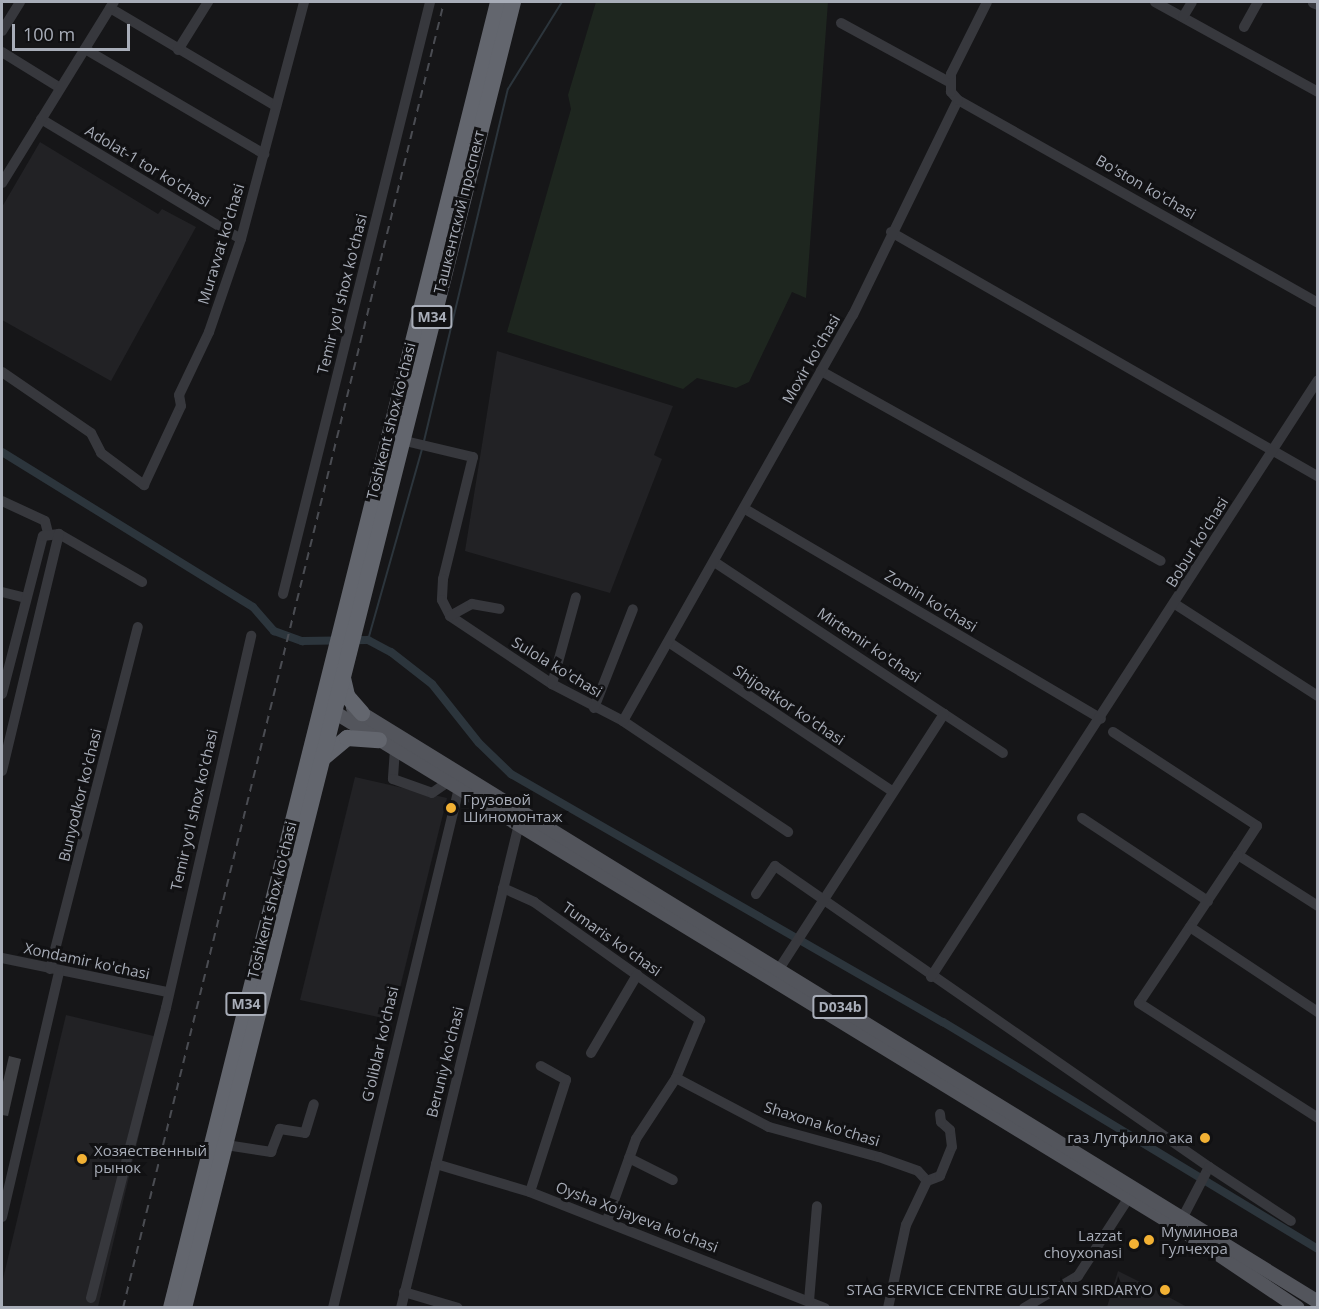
<!DOCTYPE html>
<meta charset="utf-8">
<style>
body{margin:0}
#map{position:relative;width:1319px;height:1309px;overflow:hidden;background:#161618;font-family:"Open Sans",sans-serif}
div>[style]{position:absolute}
.built>*{inset:0;background:#222225}
.green>*{inset:0;background:#1e261f}
.stream>*{height:2px;margin:-1px;padding:0 1px;transform-origin:1px;border-radius:1px;background:#2c353c}
.canal>*{height:8px;margin:-4px;padding:0 4px;transform-origin:4px;border-radius:4px;background:#2c353c}
.building>*{inset:0;background:#404145}
.minor>*{height:10px;margin:-5px;padding:0 5px;transform-origin:5px;border-radius:5px;background:#37383d}
.major>*{height:14px;margin:-7px;padding:0 7px;transform-origin:7px;border-radius:7px;background:#53555c}
.highway>*{height:16px;margin:-8px;padding:0 8px;transform-origin:8px;border-radius:8px;background:#63666e}
.rail>*{height:2px;margin-top:-1px;transform-origin:0;background:repeating-linear-gradient(90deg,#4a4c52 0 8px,transparent 0 14px)}
.dots>*{width:16px;height:16px;translate:-50% -50%;box-sizing:border-box;border:3px solid #111113;border-radius:50%}
span{translate:-50% -50%;white-space:nowrap;text-align:center;line-height:1.15;-webkit-text-stroke:6px #111113;paint-order:stroke}
.shield-label span{padding:2px 4px;background:#111113;border:2px solid;border-radius:4px;-webkit-text-stroke-width:0}
.shield-label{font-size:14px;color:#a8adb8;font-weight:700}
.street-label{font-size:15px;color:#a8adb8}
.poi-label{font-size:15px;color:#a8adb8}
.left{translate:0 -50%;text-align:left}
.right{translate:-100% -50%;text-align:right}
.frame{position:absolute;inset:0;border:3px solid #a8adb8;pointer-events:none}
.scale{position:absolute;left:12px;top:24px;width:118px;height:27px;box-sizing:border-box;border:3px solid #a8adb8;border-top:0;padding-left:8px;font-size:18px;line-height:21px;white-space:nowrap;color:#a8adb8;-webkit-text-stroke:4px #111113;paint-order:stroke}
</style>
<div id="map">
<div class="built">
<div style="clip-path:polygon(40px 142px,158px 214px,162px 209px,196px 227px,111px 381px,2px 320px,2px 207px)"></div>
<div style="clip-path:polygon(497px 351px,673px 406px,654px 455px,662px 459px,610px 593px,465px 551px)"></div>
<div style="clip-path:polygon(355px 777px,447px 798px,392px 1020px,300px 1000px)"></div>
<div style="clip-path:polygon(66px 1015px,162px 1038px,98px 1307px,2px 1308px,2px 1283px)"></div>
<div style="clip-path:polygon(1118px 1271px,1154px 1289px,1187px 1307px,1107px 1307px)"></div>
</div>
<div class="green">
<div style="clip-path:polygon(596px 2px,828px 2px,806px 298px,792px 292px,749px 382px,736px 388px,697px 378px,683px 389px,507px 332px,571px 109px,568px 95px)"></div>
</div>
<div class="stream">
<div style="left:424px;top:441px;width:362px;rotate:-76.6deg"></div>
<div style="left:508px;top:89px;width:102px;rotate:-58.2deg"></div>
<div style="left:368px;top:640px;width:198px;rotate:-74.2deg"></div>
</div>
<div class="canal">
<div style="left:2px;top:452px;width:295px;rotate:31.7deg"></div>
<div style="left:253px;top:607px;width:32px;rotate:49deg"></div>
<div style="left:274px;top:631px;width:30px;rotate:20deg"></div>
<div style="left:302px;top:641px;width:66px;rotate:-0.9deg"></div>
<div style="left:368px;top:640px;width:26px;rotate:28deg"></div>
<div style="left:391px;top:652px;width:52px;rotate:38deg"></div>
<div style="left:432px;top:684px;width:75px;rotate:51.5deg"></div>
<div style="left:479px;top:743px;width:45px;rotate:44.1deg"></div>
<div style="left:511px;top:774px;width:498px;rotate:29.9deg"></div>
<div style="left:943px;top:1022px;width:438px;rotate:31.2deg"></div>
</div>
<div class="building">
<div style="clip-path:polygon(9px 1056px,21px 1059px,8px 1116px,2px 1115px,2px 1086px)"></div>
</div>
<div class="minor">
<div style="left:1155px;top:2px;width:186px;rotate:28.9deg"></div>
<div style="left:1313px;top:3px;width:5px;rotate:22deg"></div>
<div style="left:110px;top:8px;width:193px;rotate:30.6deg"></div>
<div style="left:1183px;top:17px;width:17px;rotate:-59deg"></div>
<div style="left:841px;top:23px;width:125px;rotate:28.6deg"></div>
<div style="left:1244px;top:27px;width:29px;rotate:-61deg"></div>
<div style="left:2px;top:31px;width:34px;rotate:-58deg"></div>
<div style="left:85px;top:49px;width:208px;rotate:30.4deg"></div>
<div style="left:178px;top:50px;width:57px;rotate:-58deg"></div>
<div style="left:2px;top:52px;width:68px;rotate:31.8deg"></div>
<div style="left:958px;top:100px;width:413px;rotate:29.4deg"></div>
<div style="left:41px;top:119px;width:233px;rotate:31deg"></div>
<div style="left:2px;top:183px;width:213px;rotate:-58.3deg"></div>
<div style="left:891px;top:232px;width:492px;rotate:29.8deg"></div>
<div style="left:821px;top:371px;width:389px;rotate:29.2deg"></div>
<div style="left:2px;top:372px;width:108px;rotate:34.4deg"></div>
<div style="left:91px;top:433px;width:22px;rotate:63deg"></div>
<div style="left:101px;top:453px;width:54px;rotate:36.7deg"></div>
<div style="left:144px;top:485px;width:87px;rotate:-64.9deg"></div>
<div style="left:181px;top:406px;width:11px;rotate:-100deg"></div>
<div style="left:179px;top:395px;width:70px;rotate:-64.5deg"></div>
<div style="left:209px;top:332px;width:98px;rotate:-71deg"></div>
<div style="left:241px;top:239px;width:245px;rotate:-75.1deg"></div>
<div style="left:401px;top:440px;width:74px;rotate:13.3deg"></div>
<div style="left:473px;top:457px;width:126px;rotate:103.8deg"></div>
<div style="left:443px;top:579px;width:21px;rotate:93deg"></div>
<div style="left:442px;top:600px;width:18px;rotate:63deg"></div>
<div style="left:450px;top:616px;width:123px;rotate:33.7deg"></div>
<div style="left:552px;top:684px;width:80px;rotate:27.5deg"></div>
<div style="left:623px;top:721px;width:199px;rotate:33.9deg"></div>
<div style="left:2px;top:501px;width:47px;rotate:24.9deg"></div>
<div style="left:45px;top:521px;width:12px;rotate:76deg"></div>
<div style="left:745px;top:509px;width:413px;rotate:30.5deg"></div>
<div style="left:716px;top:563px;width:344px;rotate:33.5deg"></div>
<div style="left:2px;top:592px;width:25px;rotate:14deg"></div>
<div style="left:283px;top:594px;width:610px;rotate:-76.05deg"></div>
<div style="left:1175px;top:604px;width:170px;rotate:32.8deg"></div>
<div style="left:450px;top:616px;width:25px;rotate:-29deg"></div>
<div style="left:472px;top:604px;width:28px;rotate:10deg"></div>
<div style="left:670px;top:643px;width:267px;rotate:33.7deg"></div>
<div style="left:552px;top:684px;width:90px;rotate:-74.6deg"></div>
<div style="left:2px;top:694px;width:163px;rotate:-75.5deg"></div>
<div style="left:43px;top:536px;width:16px;rotate:-7deg"></div>
<div style="left:59px;top:534px;width:96px;rotate:30deg"></div>
<div style="left:594px;top:708px;width:106px;rotate:-68.5deg"></div>
<div style="left:623px;top:721px;width:467px;rotate:-60.5deg"></div>
<div style="left:853px;top:315px;width:239px;rotate:-64deg"></div>
<div style="left:958px;top:100px;width:11px;rotate:-131deg"></div>
<div style="left:951px;top:92px;width:18px;rotate:-90deg"></div>
<div style="left:951px;top:74px;width:80px;rotate:-63.4deg"></div>
<div style="left:1113px;top:732px;width:172px;rotate:33.1deg"></div>
<div style="left:1257px;top:826px;width:35px;rotate:123deg"></div>
<div style="left:1238px;top:855px;width:95px;rotate:32.5deg"></div>
<div style="left:395px;top:749px;width:30px;rotate:94deg"></div>
<div style="left:393px;top:779px;width:41px;rotate:19.7deg"></div>
<div style="left:432px;top:793px;width:19px;rotate:-35deg"></div>
<div style="left:2px;top:771px;width:244px;rotate:-76.5deg"></div>
<div style="left:1082px;top:818px;width:151px;rotate:33.4deg"></div>
<div style="left:1238px;top:855px;width:178px;rotate:123.8deg"></div>
<div style="left:1139px;top:1003px;width:213px;rotate:32.7deg"></div>
<div style="left:503px;top:888px;width:34px;rotate:24deg"></div>
<div style="left:534px;top:902px;width:204px;rotate:35.4deg"></div>
<div style="left:700px;top:1020px;width:63px;rotate:112.5deg"></div>
<div style="left:676px;top:1078px;width:73px;rotate:123.3deg"></div>
<div style="left:636px;top:1139px;width:86px;rotate:109.7deg"></div>
<div style="left:756px;top:894px;width:34px;rotate:-56deg"></div>
<div style="left:775px;top:866px;width:528px;rotate:34.74deg"></div>
<div style="left:1209px;top:1167px;width:56px;rotate:117.5deg"></div>
<div style="left:1190px;top:927px;width:154px;rotate:33.6deg"></div>
<div style="left:2px;top:958px;width:168px;rotate:11.6deg"></div>
<div style="left:50px;top:969px;width:353px;rotate:-75.6deg"></div>
<div style="left:779px;top:969px;width:304px;rotate:-57.1deg"></div>
<div style="left:931px;top:977px;width:711px;rotate:-57.05deg"></div>
<div style="left:591px;top:1053px;width:91px;rotate:-59.5deg"></div>
<div style="left:676px;top:1078px;width:105px;rotate:27.8deg"></div>
<div style="left:769px;top:1127px;width:114px;rotate:15.3deg"></div>
<div style="left:879px;top:1157px;width:41px;rotate:19.7deg"></div>
<div style="left:918px;top:1171px;width:13px;rotate:48deg"></div>
<div style="left:226px;top:1145px;width:46px;rotate:8.8deg"></div>
<div style="left:271px;top:1152px;width:25px;rotate:-69deg"></div>
<div style="left:280px;top:1129px;width:25px;rotate:9deg"></div>
<div style="left:305px;top:1133px;width:30px;rotate:-73deg"></div>
<div style="left:629px;top:1158px;width:49px;rotate:26.6deg"></div>
<div style="left:436px;top:1164px;width:98px;rotate:16.6deg"></div>
<div style="left:530px;top:1192px;width:317px;rotate:21.5deg"></div>
<div style="left:1209px;top:1167px;width:98px;rotate:33.4deg"></div>
<div style="left:927px;top:1181px;width:14px;rotate:-21deg"></div>
<div style="left:940px;top:1176px;width:31px;rotate:-68deg"></div>
<div style="left:952px;top:1147px;width:17px;rotate:-97deg"></div>
<div style="left:950px;top:1130px;width:12px;rotate:-138deg"></div>
<div style="left:941px;top:1122px;width:8px;rotate:-97deg"></div>
<div style="left:530px;top:1192px;width:118px;rotate:-72.2deg"></div>
<div style="left:566px;top:1080px;width:29px;rotate:-151deg"></div>
<div style="left:2px;top:1217px;width:252px;rotate:-76.9deg"></div>
<div style="left:404px;top:1292px;width:56px;rotate:16.5deg"></div>
<div style="left:91px;top:1298px;width:300px;rotate:-75.5deg"></div>
<div style="left:166px;top:1008px;width:382px;rotate:-77.1deg"></div>
<div style="left:809px;top:1301px;width:95px;rotate:-85.2deg"></div>
<div style="left:333px;top:1308px;width:535px;rotate:-76.38deg"></div>
<div style="left:401px;top:1308px;width:499px;rotate:-76.3deg"></div>
<div style="left:888px;top:1308px;width:85px;rotate:-77.8deg"></div>
<div style="left:906px;top:1225px;width:49px;rotate:-64.5deg"></div>
<div style="left:1024px;top:1308px;width:63px;rotate:-30.7deg"></div>
<div style="left:1078px;top:1276px;width:92px;rotate:-57deg"></div>
</div>
<div class="major">
<div style="left:326px;top:707px;width:1000px;rotate:31.42deg"></div>
<div style="left:1179px;top:1228px;width:143px;rotate:33.9deg"></div>
<div style="left:353px;top:708px;width:1133px;rotate:31.61deg"></div>
</div>
<div class="highway">
<div style="left:343px;top:678px;width:18px;rotate:77deg"></div>
<div style="left:347px;top:696px;width:23px;rotate:49deg"></div>
<div style="left:322px;top:759px;width:33px;rotate:-40deg"></div>
<div style="left:347px;top:738px;width:32px;rotate:4deg"></div>
<div style="left:171px;top:1308px;width:1346px;rotate:-75.94deg"></div>
<div style="left:184px;top:1308px;width:1347px;rotate:-75.86deg"></div>
</div>
<div class="rail">
<div style="left:123px;top:1308px;width:1345px;rotate:-76.19deg"></div>
</div>
<div class="dots">
<div style="left:451px;top:808px;background:#f2b134"></div>
<div style="left:1205px;top:1138px;background:#f2b134"></div>
<div style="left:82px;top:1159px;background:#f2b134"></div>
<div style="left:1149px;top:1240px;background:#f2b134"></div>
<div style="left:1134px;top:1244px;background:#f2b134"></div>
<div style="left:1165px;top:1290px;background:#f2b134"></div>
</div>
<div class="shield-label">
<span style="left:432px;top:317px">M34</span>
<span style="left:246px;top:1004px">M34</span>
<span style="left:840px;top:1007px">D034b</span>
</div>
<div class="street-label">
<span style="left:148px;top:166px;rotate:31deg">Adolat-1 tor ko'chasi</span>
<span style="left:1146px;top:187px;rotate:30deg">Bo'ston ko'chasi</span>
<span style="left:459px;top:212px;rotate:-76deg">Ташкентский проспект</span>
<span style="left:221px;top:244px;rotate:-73deg">Muravvat ko'chasi</span>
<span style="left:342px;top:294px;rotate:-76deg">Temir yo'l shox ko'chasi</span>
<span style="left:811px;top:359px;rotate:-60deg">Moxir ko'chasi</span>
<span style="left:391px;top:421px;rotate:-76deg">Toshkent shox ko'chasi</span>
<span style="left:1197px;top:542px;rotate:-58deg">Bobur ko'chasi</span>
<span style="left:931px;top:601px;rotate:31deg">Zomin ko'chasi</span>
<span style="left:869px;top:645px;rotate:34deg">Mirtemir ko'chasi</span>
<span style="left:557px;top:667px;rotate:31deg">Sulola ko'chasi</span>
<span style="left:789px;top:705px;rotate:34deg">Shijoatkor ko'chasi</span>
<span style="left:80px;top:795px;rotate:-76deg">Bunyodkor ko'chasi</span>
<span style="left:194px;top:810px;rotate:-77deg">Temir yo'l shox ko'chasi</span>
<span style="left:272px;top:900px;rotate:-76deg">Toshkent shox ko'chasi</span>
<span style="left:612px;top:939px;rotate:35deg">Tumaris ko'chasi</span>
<span style="left:87px;top:961px;rotate:12deg">Xondamir ko'chasi</span>
<span style="left:380px;top:1044px;rotate:-77deg">G'oliblar ko'chasi</span>
<span style="left:445px;top:1062px;rotate:-76deg">Beruniy ko'chasi</span>
<span style="left:822px;top:1124px;rotate:17deg">Shaxona ko'chasi</span>
<span style="left:637px;top:1217px;rotate:21deg">Oysha Xo'jayeva ko'chasi</span>
</div>
<div class="poi-label">
<span class="left" style="left:463px;top:808px">Грузовой<br>Шиномонтаж</span>
<span class="right" style="left:1193px;top:1138px">газ Лутфилло ака</span>
<span class="left" style="left:94px;top:1159px">Хозяественный<br>рынок</span>
<span class="left" style="left:1161px;top:1240px">Муминова<br>Гулчехра</span>
<span class="right" style="left:1122px;top:1244px">Lazzat<br>choyxonasi</span>
<span class="right" style="left:1153px;top:1290px">STAG SERVICE CENTRE GULISTAN SIRDARYO</span>
</div>
<div class="frame"></div>
<div class="scale">100 m</div>
</div>
